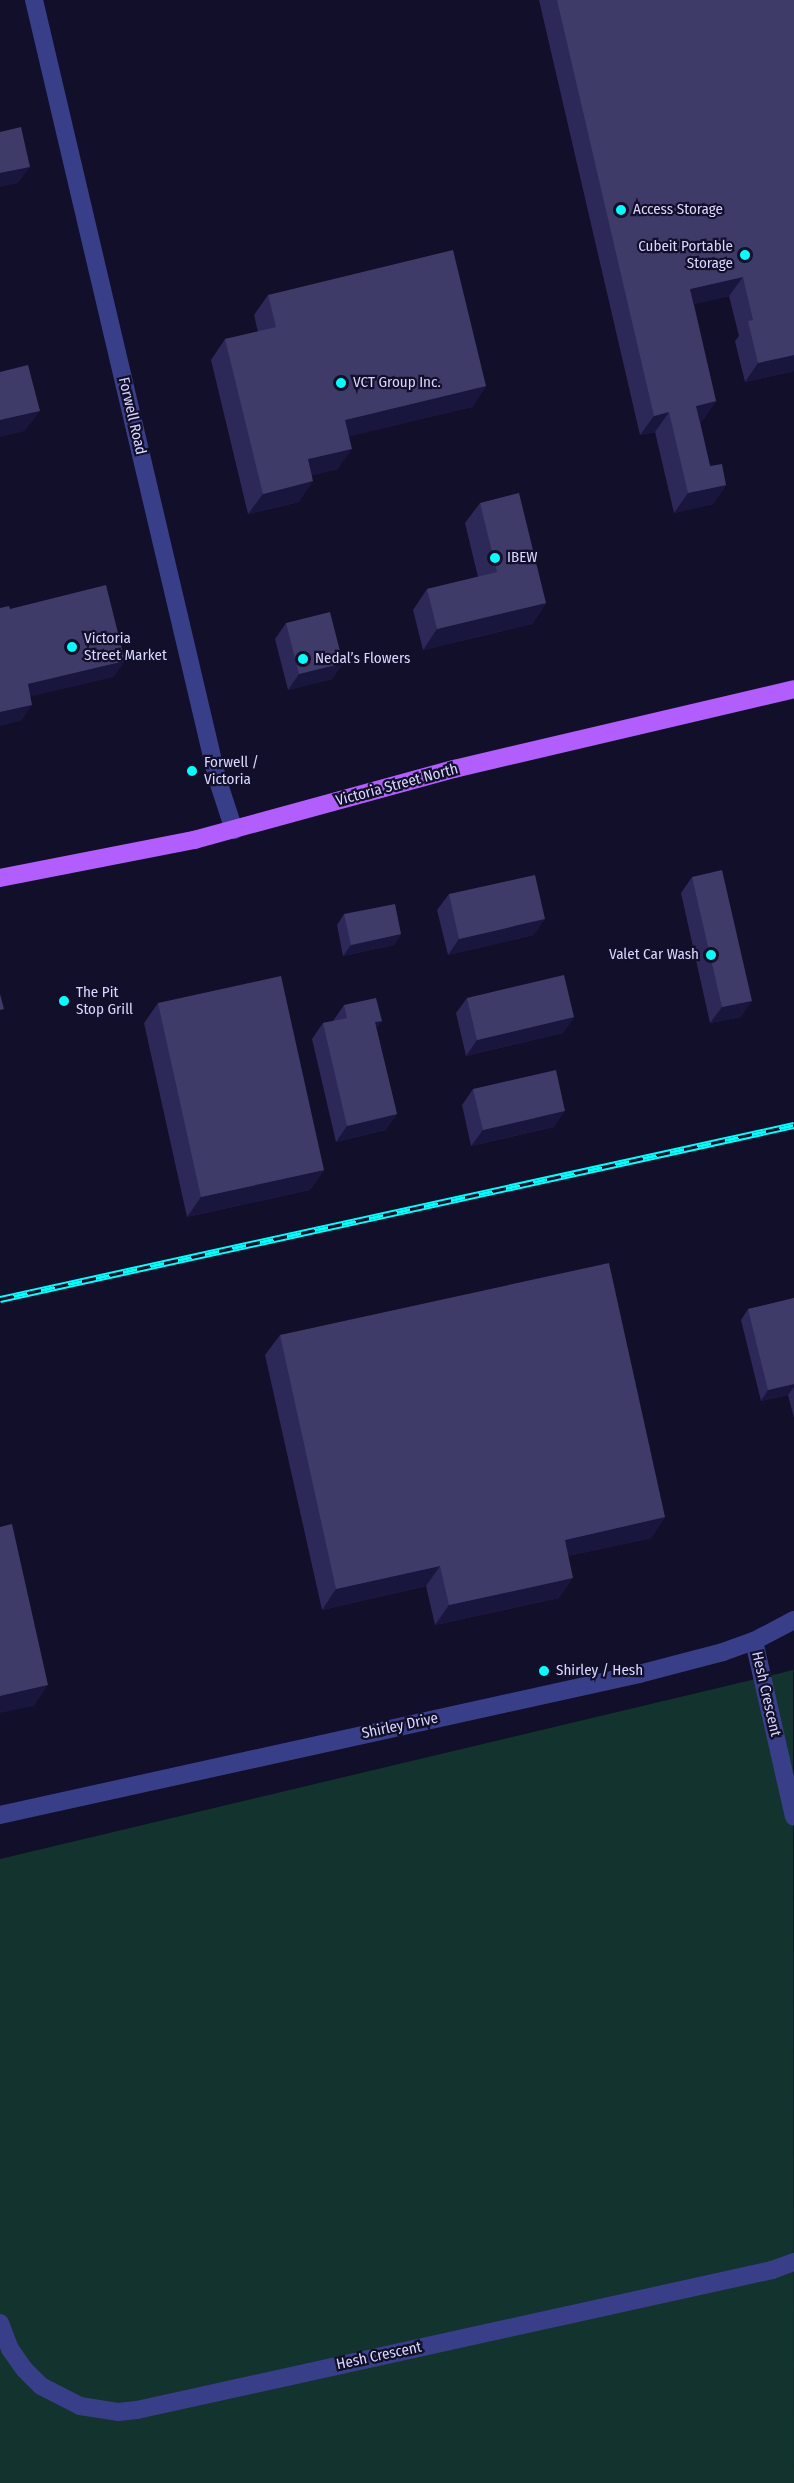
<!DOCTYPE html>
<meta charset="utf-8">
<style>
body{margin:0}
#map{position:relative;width:794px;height:2483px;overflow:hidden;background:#110f29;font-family:"Fira Sans Condensed",sans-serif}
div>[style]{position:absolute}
.green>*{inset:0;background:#12332e}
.minor>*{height:18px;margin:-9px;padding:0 9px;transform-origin:9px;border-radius:9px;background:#393e89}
.major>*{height:18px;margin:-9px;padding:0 9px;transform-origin:9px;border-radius:9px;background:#b25eff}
.rail>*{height:7px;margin-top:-3.5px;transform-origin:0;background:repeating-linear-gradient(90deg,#110f29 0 14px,#03fffe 0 28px);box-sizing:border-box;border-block:2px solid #03fffe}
.wall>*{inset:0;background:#2c2857}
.shaded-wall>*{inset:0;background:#19163d}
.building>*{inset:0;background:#3e3b69}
.dots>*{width:16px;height:16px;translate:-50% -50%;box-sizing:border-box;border:3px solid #110f29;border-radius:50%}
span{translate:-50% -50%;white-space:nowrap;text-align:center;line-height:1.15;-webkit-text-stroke:4.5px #110f29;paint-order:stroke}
.poi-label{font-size:15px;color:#d7d7ff}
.left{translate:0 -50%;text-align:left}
.right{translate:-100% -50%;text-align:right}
.street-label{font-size:15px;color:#d7d7ff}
</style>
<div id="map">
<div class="green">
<div style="clip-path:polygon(793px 1670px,794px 2483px,0 2483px,0 1859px)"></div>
</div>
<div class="minor">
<div style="left:34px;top:0;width:799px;rotate:76.76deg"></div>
<div style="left:217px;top:778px;width:55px;rotate:71.9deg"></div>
<div style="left:754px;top:1641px;width:180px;rotate:77.2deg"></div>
<div style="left:0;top:1815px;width:654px;rotate:-12.44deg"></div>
<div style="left:639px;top:1674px;width:87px;rotate:-14.7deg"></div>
<div style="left:723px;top:1652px;width:33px;rotate:-20deg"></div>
<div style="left:754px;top:1641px;width:45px;rotate:-27.7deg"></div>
<div style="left:0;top:2323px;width:28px;rotate:69deg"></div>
<div style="left:10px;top:2349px;width:24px;rotate:55deg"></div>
<div style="left:24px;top:2369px;width:24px;rotate:45deg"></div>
<div style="left:41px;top:2386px;width:44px;rotate:27.1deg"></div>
<div style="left:80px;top:2406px;width:38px;rotate:9deg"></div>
<div style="left:118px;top:2412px;width:19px;rotate:-6deg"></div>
<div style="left:137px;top:2410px;width:650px;rotate:-12.43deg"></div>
<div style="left:772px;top:2270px;width:23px;rotate:-20deg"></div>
</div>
<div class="major">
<div style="left:0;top:878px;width:198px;rotate:-11.1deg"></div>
<div style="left:194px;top:840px;width:270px;rotate:-15.3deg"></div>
<div style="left:454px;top:769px;width:349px;rotate:-13.2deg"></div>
</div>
<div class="rail">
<div style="left:0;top:1299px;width:813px;rotate:-12.36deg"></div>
</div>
<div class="wall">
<div style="clip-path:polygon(539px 0,794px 0,794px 371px,745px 382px,735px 341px,739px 336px,729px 296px,694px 304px,716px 401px,703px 420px,700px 421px,710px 466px,726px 485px,713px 504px,674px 513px,655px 432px,640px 435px)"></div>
<div style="clip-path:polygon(268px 295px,486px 386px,472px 407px,349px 436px,338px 469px,312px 475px,299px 502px,248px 514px,211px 360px,225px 339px,258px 332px,254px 315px)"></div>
<div style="clip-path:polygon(480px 503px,546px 603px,532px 624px,423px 650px,413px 610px,427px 589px,478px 577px,465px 523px)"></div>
<div style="clip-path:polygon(286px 623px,343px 663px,332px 679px,288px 690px,275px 639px)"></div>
<div style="clip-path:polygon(692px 877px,741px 1017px,710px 1023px,681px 893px)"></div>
<div style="clip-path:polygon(449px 894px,534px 935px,448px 955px,437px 910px)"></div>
<div style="clip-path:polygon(344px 914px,401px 934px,394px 945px,343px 956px,337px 925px)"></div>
<div style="clip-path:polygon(467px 998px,574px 1017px,563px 1033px,466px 1056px,456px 1013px)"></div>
<div style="clip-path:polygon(158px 1003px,324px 1170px,310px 1190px,187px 1217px,144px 1023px)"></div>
<div style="clip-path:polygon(344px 1005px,382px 1021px,376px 1028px,397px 1114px,385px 1130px,336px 1142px,312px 1039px,323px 1023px,333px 1021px)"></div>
<div style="clip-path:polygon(473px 1089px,554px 1127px,471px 1146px,462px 1105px)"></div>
<div style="clip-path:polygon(794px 1298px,794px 1418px,788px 1395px,761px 1401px,741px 1320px,748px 1309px)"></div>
<div style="clip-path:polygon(280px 1335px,665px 1517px,651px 1538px,568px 1556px,559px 1598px,435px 1625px,426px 1586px,322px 1610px,265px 1355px)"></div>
</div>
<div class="shaded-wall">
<div style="clip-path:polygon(30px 167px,18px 183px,0 187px,0 173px)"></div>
<div style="clip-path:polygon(743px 277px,729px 296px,677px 308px,690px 289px)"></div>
<div style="clip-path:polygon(794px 355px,794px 371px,745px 382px,758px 363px)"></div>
<div style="clip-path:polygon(486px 386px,472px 407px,331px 441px,345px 420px)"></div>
<div style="clip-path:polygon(716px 401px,703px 420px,683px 425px,696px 406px)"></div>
<div style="clip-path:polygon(40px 411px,25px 431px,0 437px,0 420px)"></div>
<div style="clip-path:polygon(669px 412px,655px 432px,640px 435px,654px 416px)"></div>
<div style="clip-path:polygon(352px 449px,338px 469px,294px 480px,308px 459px)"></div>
<div style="clip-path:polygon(313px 481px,299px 502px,248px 514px,263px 494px)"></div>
<div style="clip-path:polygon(726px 485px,713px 504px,674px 513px,688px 493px)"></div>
<div style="clip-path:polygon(546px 603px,532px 624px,423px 650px,437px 629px)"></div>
<div style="clip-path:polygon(125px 661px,114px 677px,16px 700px,28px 684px)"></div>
<div style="clip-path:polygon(343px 663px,332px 679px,288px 690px,299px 674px)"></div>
<div style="clip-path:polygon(32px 705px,21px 721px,0 726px,0 712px)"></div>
<div style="clip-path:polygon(545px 919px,534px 935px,448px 955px,459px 939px)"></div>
<div style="clip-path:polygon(401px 934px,394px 945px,343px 956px,351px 945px)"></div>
<div style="clip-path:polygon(752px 1001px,741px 1017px,710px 1023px,722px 1007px)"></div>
<div style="clip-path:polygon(574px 1017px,563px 1033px,466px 1056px,477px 1040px)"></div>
<div style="clip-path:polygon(382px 1021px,370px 1037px,375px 1022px)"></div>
<div style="clip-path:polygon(565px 1111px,554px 1127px,471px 1146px,483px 1130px)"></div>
<div style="clip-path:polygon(397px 1114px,385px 1130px,336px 1142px,347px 1126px)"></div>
<div style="clip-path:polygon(324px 1170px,310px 1190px,187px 1217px,201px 1197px)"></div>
<div style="clip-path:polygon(794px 1384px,794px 1387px,788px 1395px,761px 1401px,768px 1390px)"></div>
<div style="clip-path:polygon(665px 1517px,651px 1538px,550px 1560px,565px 1540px)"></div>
<div style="clip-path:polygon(440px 1566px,426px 1586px,322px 1610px,336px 1589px)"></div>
<div style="clip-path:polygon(573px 1578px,559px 1598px,435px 1625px,449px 1605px)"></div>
<div style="clip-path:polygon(48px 1685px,34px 1706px,0 1713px,0 1696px)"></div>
</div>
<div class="building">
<div style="clip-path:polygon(557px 0,794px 0,794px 355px,758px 363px,748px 321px,753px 320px,743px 277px,690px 289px,716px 401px,696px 406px,710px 466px,722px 464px,726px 485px,688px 493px,669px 412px,654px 416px)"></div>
<div style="clip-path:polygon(21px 127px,30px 167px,0 173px,0 132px)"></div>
<div style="clip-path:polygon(453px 250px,486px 386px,345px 420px,352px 449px,308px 459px,313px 481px,263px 494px,225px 339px,276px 327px,268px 295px)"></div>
<div style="clip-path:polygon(28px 365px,40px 411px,0 420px,0 372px)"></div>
<div style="clip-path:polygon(519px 493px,546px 603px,437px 629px,427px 589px,497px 572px,480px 503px)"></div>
<div style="clip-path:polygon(106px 585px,125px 661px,28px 684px,32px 705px,0 712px,0 608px,9px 606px,10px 609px)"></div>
<div style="clip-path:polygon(330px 612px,343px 663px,299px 674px,286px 623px)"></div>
<div style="clip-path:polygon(722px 870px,752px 1001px,722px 1007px,692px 877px)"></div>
<div style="clip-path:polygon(535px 875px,545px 919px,459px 939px,449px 894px)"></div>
<div style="clip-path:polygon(395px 904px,401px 934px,351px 945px,344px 914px)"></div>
<div style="clip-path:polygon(564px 975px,574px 1017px,477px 1040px,467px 998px)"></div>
<div style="clip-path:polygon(281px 976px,324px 1170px,201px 1197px,158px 1003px)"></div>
<div style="clip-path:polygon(0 994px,4px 1009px,0 1010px)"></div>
<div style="clip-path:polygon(376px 998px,382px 1021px,375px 1022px,397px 1114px,347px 1126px,323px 1023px,347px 1018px,344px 1005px)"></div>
<div style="clip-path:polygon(556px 1070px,565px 1111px,483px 1130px,473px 1089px)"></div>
<div style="clip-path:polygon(609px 1263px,665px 1517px,565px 1540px,573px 1578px,449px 1605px,440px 1566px,336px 1589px,280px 1335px)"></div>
<div style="clip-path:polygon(794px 1298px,794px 1384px,768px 1390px,748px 1309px)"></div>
<div style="clip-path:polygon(12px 1524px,48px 1685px,0 1696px,0 1527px)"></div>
</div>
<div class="dots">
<div style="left:621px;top:210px;background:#03fffe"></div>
<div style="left:745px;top:255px;background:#03fffe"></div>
<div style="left:341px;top:383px;background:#03fffe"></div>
<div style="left:495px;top:558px;background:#03fffe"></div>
<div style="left:72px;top:647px;background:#03fffe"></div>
<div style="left:303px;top:659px;background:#03fffe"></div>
<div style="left:192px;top:771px;background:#03fffe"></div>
<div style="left:711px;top:955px;background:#03fffe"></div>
<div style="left:64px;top:1001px;background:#03fffe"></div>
<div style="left:544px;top:1671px;background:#03fffe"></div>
</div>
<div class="poi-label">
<span class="left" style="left:633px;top:210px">Access Storage</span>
<span class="right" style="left:733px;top:255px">Cubeit Portable<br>Storage</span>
<span class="left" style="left:353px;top:383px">VCT Group Inc.</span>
<span class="left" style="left:507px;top:558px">IBEW</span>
<span class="left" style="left:84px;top:647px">Victoria<br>Street Market</span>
<span class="left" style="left:315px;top:659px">Nedal’s Flowers</span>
<span class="left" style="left:204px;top:771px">Forwell /<br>Victoria</span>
<span class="right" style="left:699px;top:955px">Valet Car Wash</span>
<span class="left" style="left:76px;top:1001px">The Pit<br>Stop Grill</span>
<span class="left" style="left:556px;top:1671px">Shirley / Hesh</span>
</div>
<div class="street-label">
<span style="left:132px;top:416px;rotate:77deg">Forwell Road</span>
<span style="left:397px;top:785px;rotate:-15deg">Victoria Street North</span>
<span style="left:766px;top:1694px;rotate:77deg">Hesh Crescent</span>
<span style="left:400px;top:1726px;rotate:-12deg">Shirley Drive</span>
<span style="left:379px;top:2356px;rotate:-12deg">Hesh Crescent</span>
</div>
</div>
